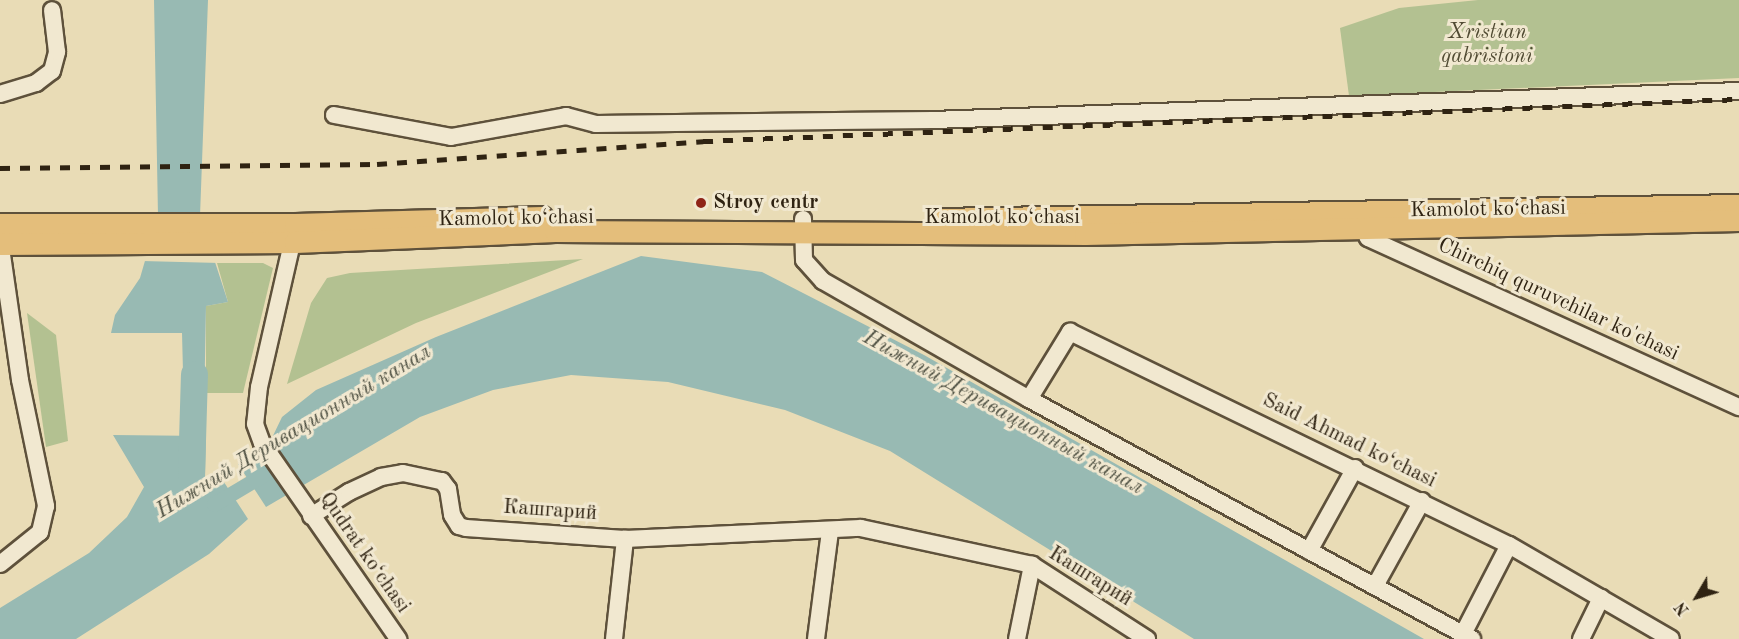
<!DOCTYPE html>
<meta charset="utf-8">
<style>
body{margin:0}
#map{position:relative;width:1739px;height:639px;overflow:hidden;background:#e9dcb6;font-family:"Old Standard TT",serif}
div>[style]{position:absolute}
.green>*{inset:0;background:#b3c191}
.water>*{inset:0;background:#98bab3}
.pier>*{inset:0;background:#e9dcb6}
.canal>*{height:15px;margin:-7.5px;padding:0 7.5px;transform-origin:7.5px;border-radius:7.5px;background:#98bab3}
.river>*{height:27px;margin:-13.5px;padding:0 13.5px;transform-origin:13.5px;border-radius:13.5px;background:#98bab3}
.roads{filter:drop-shadow(2px 0 #5e513b) drop-shadow(-2px 0 #5e513b) drop-shadow(0 2px #5e513b) drop-shadow(0 -2px #5e513b)}
.minor>*{height:16px;margin:-8px;padding:0 8px;transform-origin:8px;border-radius:8px;background:#f1e8d0}
.major>*{height:21px;margin:-10.5px;padding:0 10.5px;transform-origin:10.5px;border-radius:10.5px;background:#e4be7b}
.rail>*{height:4.5px;margin-top:-2.25px;transform-origin:0;background:repeating-linear-gradient(90deg,#2f2312 0 10px,transparent 0 20px)}
.dots>*{width:16px;height:16px;translate:-50% -50%;box-sizing:border-box;border:3px solid #f1e8d0;border-radius:50%}
span{translate:-50% -50%;white-space:nowrap;text-align:center;line-height:1.15;-webkit-text-stroke:6px #f1e8d0;paint-order:stroke}
.park-label{font-size:21px;color:#504a32;font-style:italic}
.poi-label{font-size:21px;color:#2f2312;font-weight:700}
.left{translate:0 -50%;text-align:left}
.street-label{font-size:21px;color:#2f2312}
.water-label{font-size:22px;color:#4e5042;font-style:italic}
.north{position:absolute;left:1667px;top:567px;width:60px;height:60px;-webkit-text-stroke:4px #f1e8d0;paint-order:stroke;rotate:232deg;font-size:16px;font-weight:700;line-height:24px;text-align:center;color:#2f2312}
.north::after{content:'';display:block;margin:auto;width:21px;height:27px;background:#2f2312;clip-path:polygon(50% 0,100% 100%,50% 72%,0 100%)}
</style>
<div id="map">
<div class="green">
<div style="clip-path:polygon(1478px 0,1739px 0,1739px 78px,1349px 96px,1340px 28px,1399px 8px)"></div>
<div style="clip-path:polygon(583px 259px,416px 323px,287px 384px,311px 303px,327px 278px,350px 273px)"></div>
<div style="clip-path:polygon(217px 263px,263px 263px,273px 268px,243px 393px,206px 393px,206px 306px,228px 302px)"></div>
<div style="clip-path:polygon(27px 313px,56px 335px,68px 441px,46px 447px)"></div>
</div>
<div class="water">
<div style="clip-path:polygon(154px 0,208px 0,200px 216px,228px 302px,206px 306px,204px 411px,184px 411px,182px 333px,111px 333px,115px 315px,140px 278px,158px 216px)"></div>
<div style="clip-path:polygon(641px 256px,762px 272px,924px 355px,1424px 639px,1194px 639px,890px 451px,785px 410px,668px 382px,571px 375px,493px 390px,420px 417px,266px 507px,238px 464px,270px 442px,282px 417px,316px 390px,436px 337px)"></div>
<div style="clip-path:polygon(113px 435px,206px 436px,205px 478px,212px 481px,220px 476px,248px 519px,209px 554px,76px 639px,0 639px,0 608px,89px 553px,127px 517px,144px 487px)"></div>
</div>
<div class="pier">
<div style="clip-path:polygon(155px 216px,204px 216px,220px 263px,142px 261px)"></div>
</div>
<div class="canal">
<div style="left:214px;top:504px;width:63px;rotate:-30.7deg"></div>
</div>
<div class="river">
<div style="left:191px;top:474px;width:100px;rotate:-88.3deg"></div>
</div>
<div class="roads">
<div class="minor">
<div style="left:0;top:94px;width:38px;rotate:-17deg"></div>
<div style="left:36px;top:83px;width:20px;rotate:-37deg"></div>
<div style="left:52px;top:71px;width:20px;rotate:-75deg"></div>
<div style="left:57px;top:52px;width:42px;rotate:-96.8deg"></div>
<div style="left:334px;top:115px;width:119px;rotate:10.6deg"></div>
<div style="left:451px;top:137px;width:117px;rotate:-10.3deg"></div>
<div style="left:566px;top:116px;width:31px;rotate:15deg"></div>
<div style="left:596px;top:124px;width:337px;rotate:-0.7deg"></div>
<div style="left:933px;top:120px;width:807px;rotate:-2.06deg"></div>
<div style="left:803px;top:219px;width:41px;rotate:88.6deg"></div>
<div style="left:804px;top:260px;width:28px;rotate:48deg"></div>
<div style="left:823px;top:281px;width:237px;rotate:29.8deg"></div>
<div style="left:1029px;top:399px;width:504px;rotate:28.45deg"></div>
<div style="left:1363px;top:228px;width:11px;rotate:63deg"></div>
<div style="left:1368px;top:238px;width:408px;rotate:24.5deg"></div>
<div style="left:295px;top:230px;width:161px;rotate:102.9deg"></div>
<div style="left:259px;top:387px;width:37px;rotate:96deg"></div>
<div style="left:255px;top:424px;width:20px;rotate:70deg"></div>
<div style="left:262px;top:443px;width:239px;rotate:55.2deg"></div>
<div style="left:0;top:241px;width:140px;rotate:81.8deg"></div>
<div style="left:20px;top:380px;width:129px;rotate:78.3deg"></div>
<div style="left:46px;top:506px;width:27px;rotate:103deg"></div>
<div style="left:40px;top:532px;width:51px;rotate:141.3deg"></div>
<div style="left:1029px;top:399px;width:79px;rotate:-58.5deg"></div>
<div style="left:1070px;top:332px;width:488px;rotate:25.9deg"></div>
<div style="left:1509px;top:545px;width:187px;rotate:30.1deg"></div>
<div style="left:311px;top:516px;width:45px;rotate:-32.3deg"></div>
<div style="left:349px;top:492px;width:35px;rotate:-25deg"></div>
<div style="left:381px;top:477px;width:22px;rotate:-10deg"></div>
<div style="left:403px;top:473px;width:40px;rotate:12deg"></div>
<div style="left:442px;top:481px;width:10px;rotate:53deg"></div>
<div style="left:448px;top:489px;width:26px;rotate:81deg"></div>
<div style="left:452px;top:515px;width:13px;rotate:58deg"></div>
<div style="left:459px;top:526px;width:7px;rotate:16deg"></div>
<div style="left:466px;top:528px;width:159px;rotate:4deg"></div>
<div style="left:625px;top:539px;width:236px;rotate:-2.7deg"></div>
<div style="left:861px;top:528px;width:175px;rotate:12.2deg"></div>
<div style="left:1032px;top:565px;width:137px;rotate:32.8deg"></div>
<div style="left:1309px;top:551px;width:95px;rotate:-61deg"></div>
<div style="left:1375px;top:586px;width:97px;rotate:-61.1deg"></div>
<div style="left:1463px;top:634px;width:100px;rotate:-62.7deg"></div>
<div style="left:614px;top:639px;width:101px;rotate:-83.7deg"></div>
<div style="left:816px;top:639px;width:109px;rotate:-82.6deg"></div>
<div style="left:1017px;top:639px;width:76px;rotate:-78.5deg"></div>
<div style="left:1581px;top:639px;width:46px;rotate:-64deg"></div>
</div>
<div class="major">
<div style="left:937px;top:219px;width:802px;rotate:-1deg"></div>
<div style="left:0;top:224px;width:295px"></div>
<div style="left:295px;top:224px;width:247px;rotate:-1.6deg"></div>
<div style="left:0;top:244px;width:295px;rotate:-0.4deg"></div>
<div style="left:295px;top:242px;width:260px;rotate:-2.4deg"></div>
<div style="left:555px;top:231px;width:530px;rotate:0.32deg"></div>
<div style="left:1085px;top:234px;width:654px;rotate:-1.23deg"></div>
</div>
</div>
<div class="rail">
<div style="left:0;top:168px;width:377px;rotate:-0.6deg"></div>
<div style="left:377px;top:164px;width:327px;rotate:-4deg"></div>
<div style="left:703px;top:141px;width:1037px;rotate:-2.32deg"></div>
</div>
<div class="dots">
<div style="left:701px;top:203px;background:#8f2418"></div>
</div>
<div class="park-label">
<span style="left:1487px;top:45px">Xristian<br>qabristoni</span>
</div>
<div class="poi-label">
<span class="left" style="left:713px;top:203px">Stroy centr</span>
</div>
<div class="street-label">
<span style="left:1488px;top:210px;rotate:-1deg">Kamolot ko‘chasi</span>
<span style="left:1002px;top:218px">Kamolot ko‘chasi</span>
<span style="left:516px;top:219px;rotate:-1deg">Kamolot ko‘chasi</span>
<span style="left:1558px;top:300px;rotate:25deg">Chirchiq quruvchilar ko'chasi</span>
<span style="left:1349px;top:441px;rotate:26deg">Said Ahmad ko‘chasi</span>
<span style="left:550px;top:511px;rotate:4deg">Кашгарий</span>
<span style="left:364px;top:553px;rotate:55deg">Qudrat ko‘chasi</span>
<span style="left:1090px;top:577px;rotate:32deg">Кашгарий</span>
</div>
<div class="water-label">
<span style="left:1003px;top:413px;rotate:29deg">Нижний Деривационный канал</span>
<span style="left:294px;top:432px;rotate:-31deg">Нижний Деривационный канал</span>
</div>
<div class="north">N</div>
</div>
